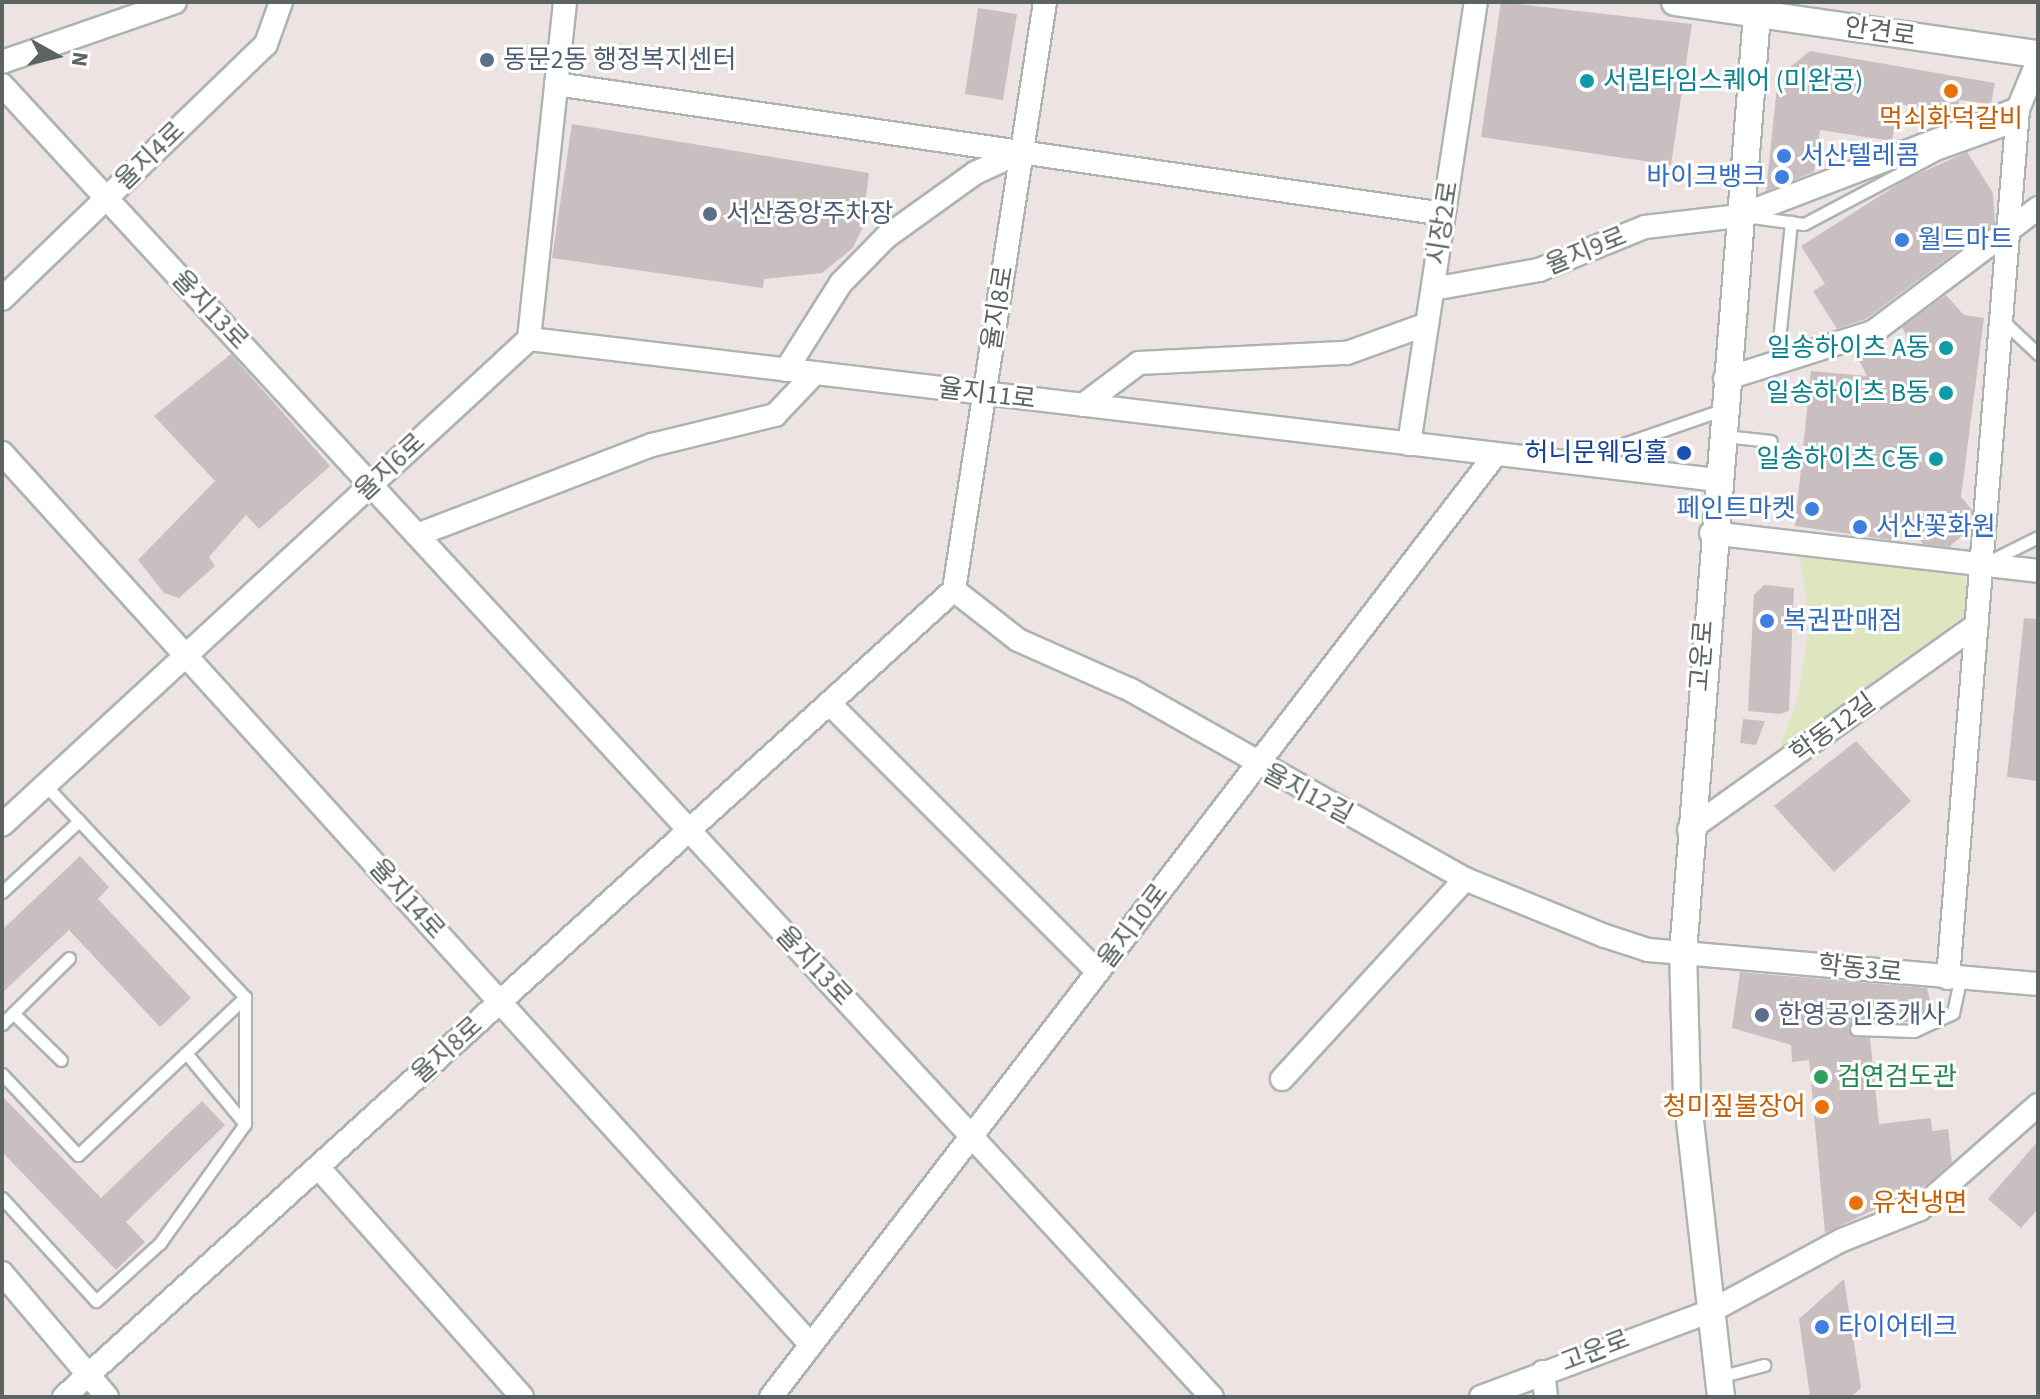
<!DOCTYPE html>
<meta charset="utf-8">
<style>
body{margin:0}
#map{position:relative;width:2040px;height:1399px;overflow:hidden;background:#eee3e3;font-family:"Source Sans 3","Noto Sans KR",sans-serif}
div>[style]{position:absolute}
.green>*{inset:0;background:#dee6bf}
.building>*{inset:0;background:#c9bfc1}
.roads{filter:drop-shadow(2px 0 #acb4b3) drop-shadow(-2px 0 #acb4b3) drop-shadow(0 2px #acb4b3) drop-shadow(0 -2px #acb4b3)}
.service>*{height:11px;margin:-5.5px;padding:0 5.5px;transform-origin:5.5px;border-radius:5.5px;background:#fff}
.minor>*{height:22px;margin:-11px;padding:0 11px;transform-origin:11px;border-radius:11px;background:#fff}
.tertiary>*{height:26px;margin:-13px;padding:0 13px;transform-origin:13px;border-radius:13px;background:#fff}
.dots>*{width:22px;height:22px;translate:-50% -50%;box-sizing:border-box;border:4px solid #fff;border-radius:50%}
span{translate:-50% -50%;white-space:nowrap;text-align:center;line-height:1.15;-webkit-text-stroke:6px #fff;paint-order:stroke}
.street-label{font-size:26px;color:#5b6462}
.service-label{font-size:26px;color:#4e5e75}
.left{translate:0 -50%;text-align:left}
.culture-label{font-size:26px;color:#0d838f}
.right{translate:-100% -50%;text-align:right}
.food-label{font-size:26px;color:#c56008}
.shop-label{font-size:26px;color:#366cbe}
.transit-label{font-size:26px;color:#164399}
.leisure-label{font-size:26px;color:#27864d}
.frame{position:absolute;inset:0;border:4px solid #5b6462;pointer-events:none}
.north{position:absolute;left:16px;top:16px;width:80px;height:80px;-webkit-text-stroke:6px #fff;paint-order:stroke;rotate:98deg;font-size:22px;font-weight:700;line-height:32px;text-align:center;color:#5b6462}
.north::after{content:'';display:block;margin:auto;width:28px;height:36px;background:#5b6462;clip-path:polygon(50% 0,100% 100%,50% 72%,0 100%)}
</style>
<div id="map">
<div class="green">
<div style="clip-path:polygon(1799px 554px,1962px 575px,1969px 593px,1965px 615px,1779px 750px,1798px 697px,1810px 622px)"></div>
</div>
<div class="building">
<div style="clip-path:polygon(1501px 2px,1692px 24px,1671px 165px,1481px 137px)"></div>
<div style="clip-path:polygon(978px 8px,1017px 14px,1003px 100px,965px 94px)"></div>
<div style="clip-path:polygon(1810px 51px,1995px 83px,1991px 104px,1959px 100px,1958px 113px,1898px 104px,1892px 141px,1820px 130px,1814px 172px,1766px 191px,1778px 77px)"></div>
<div style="clip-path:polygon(572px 124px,869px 173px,862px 229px,853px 248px,822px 273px,764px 279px,763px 288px,552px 258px)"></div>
<div style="clip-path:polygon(1967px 152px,1993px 193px,1995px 223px,1866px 319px,1837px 329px,1813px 291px,1825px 284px,1801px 246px,1905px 180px)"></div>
<div style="clip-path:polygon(1946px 295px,1964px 315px,1984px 318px,1961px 497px,1972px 510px,1970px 529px,1949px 547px,1923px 544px,1906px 522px,1891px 540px,1795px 526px,1811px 371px,1867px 376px,1855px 352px,1918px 358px,1902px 327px)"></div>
<div style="clip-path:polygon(231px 354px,330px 466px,259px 529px,246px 515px,209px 557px,215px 566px,179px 598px,164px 593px,138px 560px,215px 481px,154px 416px)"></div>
<div style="clip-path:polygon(1764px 585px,1794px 588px,1789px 711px,1779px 714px,1748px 711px,1754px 595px)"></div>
<div style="clip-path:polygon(2024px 618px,2038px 619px,2038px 781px,2007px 777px)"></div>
<div style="clip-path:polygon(1743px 719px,1765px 721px,1756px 745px,1740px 743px)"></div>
<div style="clip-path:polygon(1856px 741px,1911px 801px,1834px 872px,1774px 806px)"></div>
<div style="clip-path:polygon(80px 856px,109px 887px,98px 899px,191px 998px,160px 1027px,69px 930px,2px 993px,2px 930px)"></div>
<div style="clip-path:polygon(1740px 972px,1927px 988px,1933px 1013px,1912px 1022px,1856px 1021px,1848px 1029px,1870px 1038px,1879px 1124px,1931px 1118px,1932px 1131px,1948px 1129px,1952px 1162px,1928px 1184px,1825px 1233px,1809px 1060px,1792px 1062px,1791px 1045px,1732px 1028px)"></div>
<div style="clip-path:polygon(2px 1096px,101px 1198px,202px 1101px,225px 1125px,126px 1222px,145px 1242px,116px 1270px,2px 1152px)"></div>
<div style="clip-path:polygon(2038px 1141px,2038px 1209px,2021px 1228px,1988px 1199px)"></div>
<div style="clip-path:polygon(1844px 1279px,1861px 1388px,1851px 1397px,1810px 1397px,1799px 1319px)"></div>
</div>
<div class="roads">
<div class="service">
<div style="left:1752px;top:217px;width:52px;rotate:7.7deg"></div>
<div style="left:1804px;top:224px;width:149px;rotate:-27.9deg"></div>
<div style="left:1936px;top:154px;width:86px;rotate:-19.7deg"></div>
<div style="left:2001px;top:319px;width:51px;rotate:43.4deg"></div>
<div style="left:1777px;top:360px;width:139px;rotate:-84.2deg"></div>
<div style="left:1724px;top:436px;width:47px;rotate:6.1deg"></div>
<div style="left:1583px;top:458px;width:147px;rotate:-19.1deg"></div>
<div style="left:1988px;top:562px;width:56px;rotate:-26.6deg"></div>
<div style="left:2px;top:892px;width:105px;rotate:-42.7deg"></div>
<div style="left:13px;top:1013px;width:67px;rotate:44.4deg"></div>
<div style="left:2px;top:1024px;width:94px;rotate:-44.6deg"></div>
<div style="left:1856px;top:1029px;width:58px;rotate:2deg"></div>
<div style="left:1914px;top:1031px;width:43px;rotate:-24.8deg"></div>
<div style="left:1953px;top:1013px;width:35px;rotate:-78deg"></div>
<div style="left:186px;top:1053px;width:92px;rotate:50.3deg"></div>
<div style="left:2px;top:1074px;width:111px;rotate:46.8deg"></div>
<div style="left:78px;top:1155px;width:230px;rotate:-43.4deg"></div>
<div style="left:245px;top:997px;width:291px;rotate:-133.3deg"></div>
<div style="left:2px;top:1198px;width:139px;rotate:47.6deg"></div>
<div style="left:96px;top:1301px;width:86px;rotate:-42.2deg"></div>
<div style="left:160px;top:1243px;width:146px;rotate:-54.5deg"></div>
<div style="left:245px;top:1124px;width:127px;rotate:-90deg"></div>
<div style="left:1719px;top:1377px;width:47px;rotate:-14.9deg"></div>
</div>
<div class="minor">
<div style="left:2px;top:62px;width:183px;rotate:-19.1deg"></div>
<div style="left:556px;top:84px;width:897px;rotate:8.33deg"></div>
<div style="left:2px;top:85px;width:1785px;rotate:47.32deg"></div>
<div style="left:1433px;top:289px;width:108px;rotate:-10.2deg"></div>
<div style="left:1539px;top:270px;width:114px;rotate:-22.1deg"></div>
<div style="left:1645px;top:227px;width:95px;rotate:-6.7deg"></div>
<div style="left:1739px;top:216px;width:299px;rotate:-21deg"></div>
<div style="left:2px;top:299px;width:367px;rotate:-44deg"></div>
<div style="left:266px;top:44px;width:45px;rotate:-70.3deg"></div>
<div style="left:529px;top:339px;width:1195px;rotate:6.77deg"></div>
<div style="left:786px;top:370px;width:103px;rotate:-57.7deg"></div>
<div style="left:841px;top:283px;width:64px;rotate:-45.6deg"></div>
<div style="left:886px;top:237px;width:110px;rotate:-35.7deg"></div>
<div style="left:975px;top:173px;width:51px;rotate:-24.5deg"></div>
<div style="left:1725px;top:379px;width:155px;rotate:-17.6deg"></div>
<div style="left:1873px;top:332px;width:206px;rotate:-36.9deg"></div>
<div style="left:1083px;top:405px;width:70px;rotate:-36.9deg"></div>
<div style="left:1139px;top:363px;width:208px;rotate:-2.8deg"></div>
<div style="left:1347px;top:353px;width:85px;rotate:-19.9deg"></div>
<div style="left:1409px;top:444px;width:447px;rotate:-81.4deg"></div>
<div style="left:2px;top:453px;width:1204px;rotate:47.79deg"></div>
<div style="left:1711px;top:533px;width:329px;rotate:6.6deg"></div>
<div style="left:417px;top:535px;width:252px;rotate:-21deg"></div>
<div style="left:652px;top:445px;width:127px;rotate:-13.7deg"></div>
<div style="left:775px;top:415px;width:58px;rotate:-46.4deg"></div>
<div style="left:954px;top:590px;width:81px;rotate:38deg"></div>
<div style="left:1018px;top:640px;width:124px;rotate:23.9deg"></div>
<div style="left:1131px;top:690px;width:384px;rotate:29.5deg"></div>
<div style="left:1465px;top:879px;width:151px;rotate:22.2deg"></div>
<div style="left:1605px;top:936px;width:45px;rotate:18deg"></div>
<div style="left:1648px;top:950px;width:391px;rotate:5deg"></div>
<div style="left:829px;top:703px;width:380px;rotate:45deg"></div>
<div style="left:2px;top:825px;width:717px;rotate:-42.68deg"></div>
<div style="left:529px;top:339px;width:339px;rotate:-83.9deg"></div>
<div style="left:1689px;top:830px;width:353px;rotate:-35.5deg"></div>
<div style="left:1948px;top:978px;width:872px;rotate:-85.39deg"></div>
<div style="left:2018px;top:109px;width:52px;rotate:-67.4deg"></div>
<div style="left:1282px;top:1079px;width:271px;rotate:-47.5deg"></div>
<div style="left:318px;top:1167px;width:307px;rotate:48.4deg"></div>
<div style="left:2px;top:1273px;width:162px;rotate:49.7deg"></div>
<div style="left:1543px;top:1372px;width:25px;rotate:83deg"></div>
<div style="left:64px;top:1397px;width:1201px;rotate:-42.2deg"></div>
<div style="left:954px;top:590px;width:595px;rotate:-81.2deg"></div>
<div style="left:771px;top:1397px;width:1189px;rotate:-52.45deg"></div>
<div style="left:1481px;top:1397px;width:246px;rotate:-20.5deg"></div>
<div style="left:1711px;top:1311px;width:149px;rotate:-28.5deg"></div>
<div style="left:1842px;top:1240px;width:84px;rotate:-21.7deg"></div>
<div style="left:1920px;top:1209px;width:157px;rotate:-41.4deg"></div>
</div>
<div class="tertiary">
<div style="left:1675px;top:2px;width:367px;rotate:8.2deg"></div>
<div style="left:1721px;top:1397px;width:305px;rotate:-96.4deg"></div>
<div style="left:1687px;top:1094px;width:141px;rotate:-91.6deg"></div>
<div style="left:1683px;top:953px;width:954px;rotate:-85.49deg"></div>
</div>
</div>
<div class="dots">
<div style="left:487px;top:60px;background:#5c6f8a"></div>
<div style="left:1587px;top:81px;background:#0f9aa8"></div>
<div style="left:1951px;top:91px;background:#e8710a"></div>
<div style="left:1784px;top:156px;background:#3f7fe0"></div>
<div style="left:1782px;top:177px;background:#3f7fe0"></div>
<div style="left:710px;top:214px;background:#5c6f8a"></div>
<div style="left:1902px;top:240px;background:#3f7fe0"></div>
<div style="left:1946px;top:348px;background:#0f9aa8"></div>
<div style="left:1946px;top:393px;background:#0f9aa8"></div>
<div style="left:1684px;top:453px;background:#1a4fb4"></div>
<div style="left:1936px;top:459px;background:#0f9aa8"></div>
<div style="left:1812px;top:509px;background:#3f7fe0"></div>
<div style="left:1860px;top:527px;background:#3f7fe0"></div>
<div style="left:1767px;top:621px;background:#3f7fe0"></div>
<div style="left:1762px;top:1015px;background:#5c6f8a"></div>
<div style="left:1821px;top:1077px;background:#2e9e5b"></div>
<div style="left:1822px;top:1107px;background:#e8710a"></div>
<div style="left:1856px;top:1203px;background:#e8710a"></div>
<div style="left:1822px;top:1327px;background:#3f7fe0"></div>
</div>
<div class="street-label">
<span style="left:1880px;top:32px;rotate:8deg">안견로</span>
<span style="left:150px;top:156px;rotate:-44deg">율지4로</span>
<span style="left:1443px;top:223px;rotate:-81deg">시장2로</span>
<span style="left:1586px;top:251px;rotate:-22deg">율지9로</span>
<span style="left:998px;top:308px;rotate:-81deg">율지8로</span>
<span style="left:210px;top:310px;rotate:47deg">율지13로</span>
<span style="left:987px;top:394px;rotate:7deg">율지11로</span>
<span style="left:390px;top:467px;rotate:-43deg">율지6로</span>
<span style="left:1702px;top:656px;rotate:-86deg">고운로</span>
<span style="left:1833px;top:728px;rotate:-36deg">학동12길</span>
<span style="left:1308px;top:794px;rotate:28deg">율지12길</span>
<span style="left:407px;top:899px;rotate:48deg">율지14로</span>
<span style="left:1133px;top:926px;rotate:-53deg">율지10로</span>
<span style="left:814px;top:966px;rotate:47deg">율지13로</span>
<span style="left:1860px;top:969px;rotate:6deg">학동3로</span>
<span style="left:447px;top:1050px;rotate:-42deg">율지8로</span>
<span style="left:1595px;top:1351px;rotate:-21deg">고운로</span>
</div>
<div class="service-label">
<span class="left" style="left:503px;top:60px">동문2동 행정복지센터</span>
<span class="left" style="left:726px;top:214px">서산중앙주차장</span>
<span class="left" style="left:1778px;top:1015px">한영공인중개사</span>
</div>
<div class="culture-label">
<span class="left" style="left:1603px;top:81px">서림타임스퀘어 (미완공)</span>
<span class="right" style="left:1930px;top:348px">일송하이츠 A동</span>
<span class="right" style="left:1930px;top:393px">일송하이츠 B동</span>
<span class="right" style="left:1920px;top:459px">일송하이츠 C동</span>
</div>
<div class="food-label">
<span style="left:1951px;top:119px">먹쇠화덕갈비</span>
<span class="right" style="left:1806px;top:1107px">청미짚불장어</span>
<span class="left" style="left:1872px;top:1203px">유천냉면</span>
</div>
<div class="shop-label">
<span class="left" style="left:1800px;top:156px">서산텔레콤</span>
<span class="right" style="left:1766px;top:177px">바이크뱅크</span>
<span class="left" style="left:1918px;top:240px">월드마트</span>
<span class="right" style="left:1796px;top:509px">페인트마켓</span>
<span class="left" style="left:1876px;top:527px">서산꽃화원</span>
<span class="left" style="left:1783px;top:621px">복권판매점</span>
<span class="left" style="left:1838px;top:1327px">타이어테크</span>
</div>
<div class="transit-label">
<span class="right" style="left:1668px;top:453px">허니문웨딩홀</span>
</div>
<div class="leisure-label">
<span class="left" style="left:1837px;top:1077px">검연검도관</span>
</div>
<div class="frame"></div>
<div class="north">N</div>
</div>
